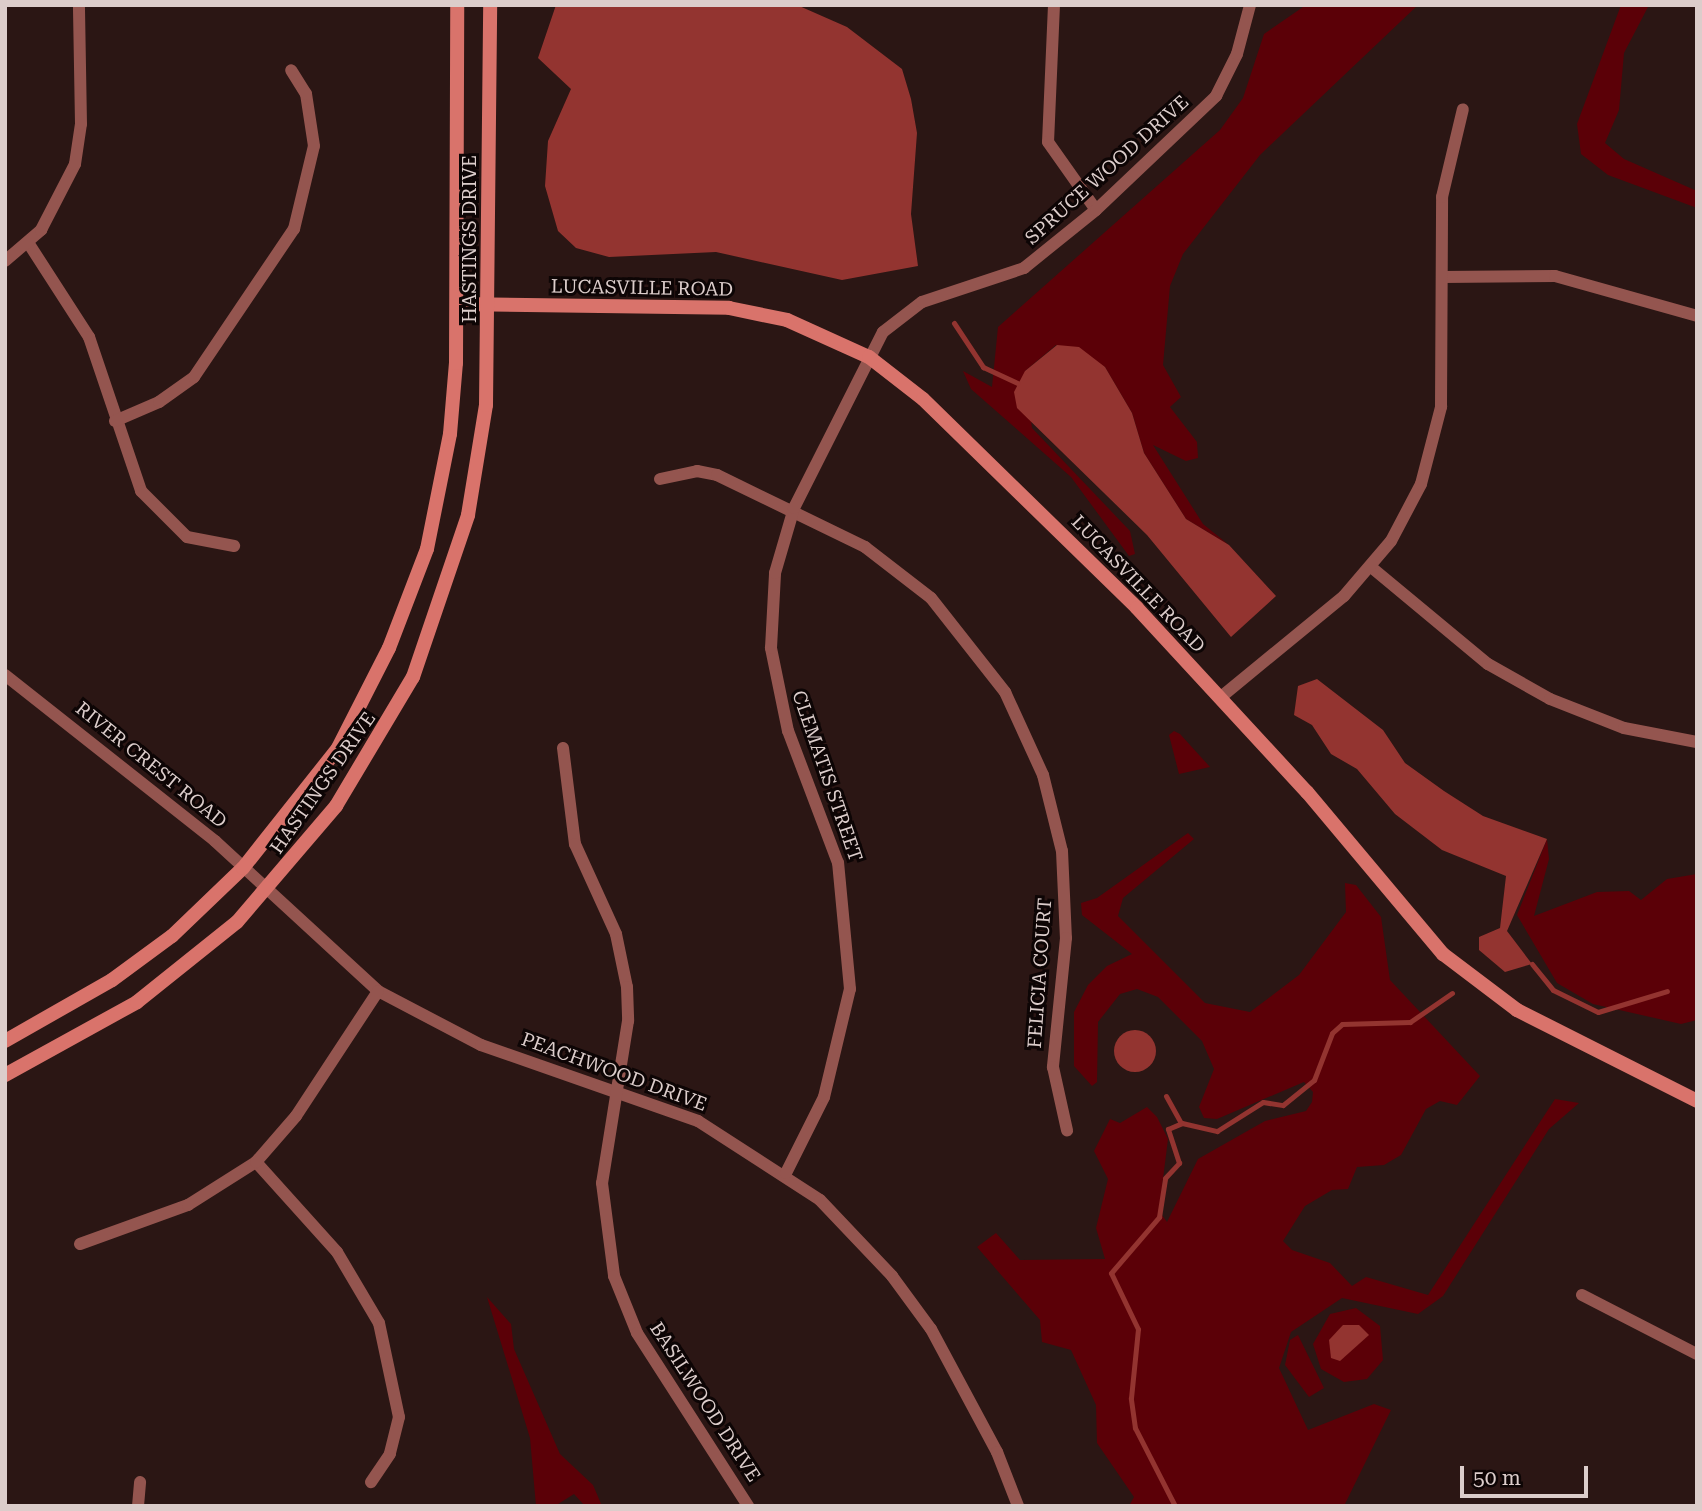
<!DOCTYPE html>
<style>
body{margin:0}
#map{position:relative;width:1702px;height:1511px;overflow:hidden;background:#2b1614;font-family:"Roboto Serif",serif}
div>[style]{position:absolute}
.green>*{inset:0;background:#5b0007}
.water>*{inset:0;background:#933430}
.round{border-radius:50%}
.stream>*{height:5px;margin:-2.5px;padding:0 2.5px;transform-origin:2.5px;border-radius:2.5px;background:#933430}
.street>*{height:12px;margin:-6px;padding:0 6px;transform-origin:6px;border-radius:6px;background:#94554f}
.secondary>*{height:14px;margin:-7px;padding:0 7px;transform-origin:7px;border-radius:7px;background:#d9736b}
span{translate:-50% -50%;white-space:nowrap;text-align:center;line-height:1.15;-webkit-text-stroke:6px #0d0505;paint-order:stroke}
.street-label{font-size:19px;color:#dccdcb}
.frame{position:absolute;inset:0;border:7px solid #dccdcb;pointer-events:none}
.scale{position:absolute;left:1460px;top:1466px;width:128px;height:32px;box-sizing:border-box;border:4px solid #dccdcb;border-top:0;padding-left:9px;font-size:21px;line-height:24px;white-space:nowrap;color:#dccdcb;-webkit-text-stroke:5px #0d0505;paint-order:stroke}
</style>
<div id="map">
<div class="green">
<div style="clip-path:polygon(1306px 5px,1418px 5px,1260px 155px,1183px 254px,1170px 286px,1163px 365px,1181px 397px,1170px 407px,1197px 442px,1198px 458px,1186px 461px,1153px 445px,1203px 524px,1229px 545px,1186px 519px,1144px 453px,1132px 413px,1105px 367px,1056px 345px,1025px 371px,1032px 428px,1130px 531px,1135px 554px,1129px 556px,1071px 477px,971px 389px,963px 371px,992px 387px,998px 327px,1220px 130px,1243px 98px,1264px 34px)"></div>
<div style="clip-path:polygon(1621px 5px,1649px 5px,1624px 53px,1619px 110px,1605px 143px,1624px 159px,1697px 191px,1697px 208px,1608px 175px,1581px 154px,1577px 124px)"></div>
<div style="clip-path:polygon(1174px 731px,1180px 734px,1210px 767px,1179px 774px,1169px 735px)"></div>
<div style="clip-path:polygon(1188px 833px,1194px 839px,1123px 898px,1118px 916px,1205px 1003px,1250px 1012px,1299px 975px,1346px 912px,1345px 883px,1356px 885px,1381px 917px,1390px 980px,1480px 1076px,1457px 1105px,1440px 1101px,1426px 1109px,1401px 1155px,1384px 1165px,1357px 1167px,1348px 1189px,1332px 1190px,1305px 1206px,1283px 1241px,1292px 1250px,1330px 1263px,1352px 1286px,1366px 1277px,1428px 1295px,1555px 1099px,1579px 1103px,1549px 1129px,1443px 1296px,1418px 1314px,1342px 1298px,1291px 1332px,1279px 1368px,1308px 1430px,1374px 1404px,1391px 1410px,1344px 1506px,1129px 1506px,1134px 1497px,1097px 1443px,1096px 1405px,1071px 1350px,1042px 1342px,1040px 1320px,977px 1247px,996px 1233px,1020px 1260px,1105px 1259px,1096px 1228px,1108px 1179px,1094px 1151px,1110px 1119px,1120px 1123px,1147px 1107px,1157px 1117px,1168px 1139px,1159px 1211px,1167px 1222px,1198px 1159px,1265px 1121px,1306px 1111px,1312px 1102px,1313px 1092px,1304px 1082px,1217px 1119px,1204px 1118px,1199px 1107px,1214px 1069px,1202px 1041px,1158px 997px,1137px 989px,1120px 994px,1098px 1022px,1097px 1082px,1092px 1086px,1074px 1066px,1074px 1012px,1088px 985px,1107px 966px,1132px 954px,1082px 915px,1081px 903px,1097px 898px)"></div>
<div style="clip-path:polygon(1547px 839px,1549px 859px,1534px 916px,1597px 892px,1629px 891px,1641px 900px,1667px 879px,1697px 874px,1697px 1020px,1681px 1024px,1593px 1004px,1557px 983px,1517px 915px)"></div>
<div style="clip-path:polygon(487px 1297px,511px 1324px,514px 1349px,560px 1454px,593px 1485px,602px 1506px,585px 1506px,574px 1494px,555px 1506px,536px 1506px,530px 1438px)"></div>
<div style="clip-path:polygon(1356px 1308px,1380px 1326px,1383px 1360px,1367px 1379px,1344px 1382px,1321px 1369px,1313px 1344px,1330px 1314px)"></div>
<div style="clip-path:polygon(1298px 1335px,1324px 1388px,1309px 1397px,1285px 1365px,1290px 1340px)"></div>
</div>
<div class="water">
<div style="clip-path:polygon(556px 5px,797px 5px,847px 27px,902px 69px,911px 99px,917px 133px,911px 214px,918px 266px,842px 280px,716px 252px,609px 257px,576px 248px,558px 231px,545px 186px,548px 141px,571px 89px,538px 58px)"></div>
<div style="clip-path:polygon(1057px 345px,1079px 347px,1105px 367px,1132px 413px,1144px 453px,1186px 519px,1229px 545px,1276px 596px,1231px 637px,1147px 535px,1017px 408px,1014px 392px,1025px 371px)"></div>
<div style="clip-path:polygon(1317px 679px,1383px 730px,1405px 763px,1444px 791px,1483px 816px,1547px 839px,1507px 931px,1532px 964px,1505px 972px,1479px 950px,1479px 937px,1500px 928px,1506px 876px,1442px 850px,1395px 814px,1357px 769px,1331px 754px,1312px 725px,1294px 715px,1298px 686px)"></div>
<div class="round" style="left:1114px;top:1030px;width:42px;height:42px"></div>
<div style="clip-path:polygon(1343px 1325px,1359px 1325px,1369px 1335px,1340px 1361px,1331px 1358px,1329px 1340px)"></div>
</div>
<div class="stream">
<div style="left:954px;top:323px;width:53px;rotate:56.6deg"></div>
<div style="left:983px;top:367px;width:38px;rotate:25deg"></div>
<div style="left:1532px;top:964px;width:33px;rotate:51deg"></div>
<div style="left:1553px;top:990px;width:50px;rotate:26.1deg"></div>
<div style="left:1598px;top:1012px;width:72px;rotate:-16.9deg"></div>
<div style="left:1166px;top:1096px;width:31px;rotate:61deg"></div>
<div style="left:1175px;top:1506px;width:88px;rotate:-117.1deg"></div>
<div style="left:1135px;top:1428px;width:30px;rotate:-98deg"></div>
<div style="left:1131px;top:1398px;width:69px;rotate:-84.2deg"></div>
<div style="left:1138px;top:1329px;width:62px;rotate:-115.7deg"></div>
<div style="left:1111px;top:1273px;width:74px;rotate:-49.4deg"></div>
<div style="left:1159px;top:1217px;width:39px;rotate:-81deg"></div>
<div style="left:1165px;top:1178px;width:21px;rotate:-47deg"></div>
<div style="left:1179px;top:1163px;width:36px;rotate:-108deg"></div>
<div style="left:1168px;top:1129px;width:15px;rotate:-23deg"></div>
<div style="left:1182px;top:1123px;width:36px;rotate:13deg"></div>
<div style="left:1217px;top:1131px;width:54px;rotate:-32.2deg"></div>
<div style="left:1263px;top:1102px;width:20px;rotate:9deg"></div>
<div style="left:1283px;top:1105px;width:40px;rotate:-39deg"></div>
<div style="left:1314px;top:1080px;width:50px;rotate:-69deg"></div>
<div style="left:1332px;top:1033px;width:13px;rotate:-42deg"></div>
<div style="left:1342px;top:1024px;width:68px;rotate:-1.7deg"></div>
<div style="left:1410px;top:1022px;width:51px;rotate:-34.6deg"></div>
</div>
<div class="street">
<div style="left:1054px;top:5px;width:137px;rotate:92.5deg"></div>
<div style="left:1048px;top:142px;width:83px;rotate:54.8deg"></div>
<div style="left:29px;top:244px;width:111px;rotate:57.2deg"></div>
<div style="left:89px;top:337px;width:163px;rotate:71.3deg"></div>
<div style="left:141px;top:491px;width:65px;rotate:45deg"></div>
<div style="left:187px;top:537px;width:48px;rotate:10.8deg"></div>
<div style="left:5px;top:261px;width:48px;rotate:-40.7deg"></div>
<div style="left:41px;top:230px;width:74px;rotate:-62.7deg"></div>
<div style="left:75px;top:164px;width:40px;rotate:-81.5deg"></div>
<div style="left:81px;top:124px;width:119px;rotate:-91deg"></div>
<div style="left:1442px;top:277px;width:113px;rotate:-0.5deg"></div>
<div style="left:1555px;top:276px;width:148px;rotate:15.7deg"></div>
<div style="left:115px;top:421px;width:48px;rotate:-23.4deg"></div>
<div style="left:159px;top:402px;width:43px;rotate:-35.5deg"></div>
<div style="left:194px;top:377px;width:179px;rotate:-56deg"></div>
<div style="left:294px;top:229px;width:85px;rotate:-76.5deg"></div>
<div style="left:314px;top:146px;width:53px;rotate:-98.7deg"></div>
<div style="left:306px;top:94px;width:28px;rotate:-122deg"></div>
<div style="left:660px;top:479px;width:38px;rotate:-12deg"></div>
<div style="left:697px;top:471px;width:20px;rotate:11deg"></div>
<div style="left:717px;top:475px;width:165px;rotate:25.9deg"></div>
<div style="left:865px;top:547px;width:83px;rotate:37.7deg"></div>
<div style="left:931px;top:598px;width:120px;rotate:51.8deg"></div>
<div style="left:1005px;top:692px;width:91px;rotate:65.4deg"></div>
<div style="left:1043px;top:775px;width:78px;rotate:76deg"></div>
<div style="left:1062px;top:851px;width:87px;rotate:87.4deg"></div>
<div style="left:1066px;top:938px;width:130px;rotate:95.8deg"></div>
<div style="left:1053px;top:1067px;width:65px;rotate:77.5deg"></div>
<div style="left:1371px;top:567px;width:152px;rotate:39.7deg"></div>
<div style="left:1488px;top:664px;width:71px;rotate:29.4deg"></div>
<div style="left:1550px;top:699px;width:79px;rotate:21.4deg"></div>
<div style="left:1624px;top:728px;width:74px;rotate:10.9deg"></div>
<div style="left:5px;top:675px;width:268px;rotate:38.3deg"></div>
<div style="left:215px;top:841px;width:222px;rotate:42.6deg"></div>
<div style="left:378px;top:991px;width:116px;rotate:27.7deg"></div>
<div style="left:481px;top:1045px;width:230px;rotate:19.3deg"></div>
<div style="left:698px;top:1121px;width:145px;rotate:32.9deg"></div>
<div style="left:820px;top:1200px;width:105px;rotate:46.5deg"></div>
<div style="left:892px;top:1276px;width:66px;rotate:53.7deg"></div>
<div style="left:931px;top:1329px;width:140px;rotate:61.8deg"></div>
<div style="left:997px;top:1452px;width:58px;rotate:68.7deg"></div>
<div style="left:1221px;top:697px;width:159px;rotate:-39.4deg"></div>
<div style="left:1344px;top:596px;width:72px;rotate:-49.5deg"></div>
<div style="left:1391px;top:541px;width:64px;rotate:-62.2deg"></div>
<div style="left:1421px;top:484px;width:80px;rotate:-75.4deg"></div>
<div style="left:1441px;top:407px;width:210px;rotate:-89.7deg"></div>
<div style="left:1442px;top:197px;width:90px;rotate:-76.6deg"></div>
<div style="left:563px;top:748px;width:97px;rotate:82.9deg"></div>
<div style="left:575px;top:844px;width:99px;rotate:65.5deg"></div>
<div style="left:616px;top:934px;width:54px;rotate:78.3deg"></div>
<div style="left:627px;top:987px;width:34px;rotate:88deg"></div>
<div style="left:628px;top:1021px;width:164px;rotate:99.1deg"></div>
<div style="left:602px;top:1183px;width:94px;rotate:82.6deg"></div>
<div style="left:614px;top:1276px;width:61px;rotate:68deg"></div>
<div style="left:637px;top:1333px;width:206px;rotate:57.3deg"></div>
<div style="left:256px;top:1162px;width:121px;rotate:48deg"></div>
<div style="left:337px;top:1252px;width:82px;rotate:59.4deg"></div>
<div style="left:379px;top:1323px;width:96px;rotate:78deg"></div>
<div style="left:399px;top:1417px;width:38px;rotate:104deg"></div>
<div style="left:390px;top:1454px;width:34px;rotate:124deg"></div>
<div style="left:786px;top:1173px;width:85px;rotate:-63.4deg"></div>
<div style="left:824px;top:1097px;width:111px;rotate:-76.5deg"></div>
<div style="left:850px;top:989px;width:127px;rotate:-95.4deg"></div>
<div style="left:838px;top:863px;width:141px;rotate:-110.7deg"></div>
<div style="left:788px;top:731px;width:85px;rotate:-101.6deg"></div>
<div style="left:771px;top:648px;width:75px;rotate:-86.9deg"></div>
<div style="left:775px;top:573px;width:68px;rotate:-73.7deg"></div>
<div style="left:794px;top:508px;width:197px;rotate:-63.2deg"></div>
<div style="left:883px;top:332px;width:49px;rotate:-37.6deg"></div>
<div style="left:922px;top:302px;width:108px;rotate:-18.4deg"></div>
<div style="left:1024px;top:268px;width:92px;rotate:-38.9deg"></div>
<div style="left:1096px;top:210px;width:166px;rotate:-43.5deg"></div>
<div style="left:1216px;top:96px;width:47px;rotate:-63.4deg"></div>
<div style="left:1237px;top:54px;width:51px;rotate:-75.1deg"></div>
<div style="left:80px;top:1244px;width:115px;rotate:-19.9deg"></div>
<div style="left:188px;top:1205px;width:80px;rotate:-32.3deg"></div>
<div style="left:256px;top:1162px;width:61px;rotate:-49deg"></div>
<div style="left:296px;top:1116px;width:149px;rotate:-56.7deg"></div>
<div style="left:1582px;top:1295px;width:129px;rotate:27.2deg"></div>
<div style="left:138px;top:1506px;width:24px;rotate:-85deg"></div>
</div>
<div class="secondary">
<div style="left:457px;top:304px;width:272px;rotate:0.8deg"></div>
<div style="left:729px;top:308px;width:59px;rotate:11.7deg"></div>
<div style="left:787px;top:320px;width:90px;rotate:24.3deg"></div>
<div style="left:869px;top:357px;width:68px;rotate:37.9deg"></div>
<div style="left:923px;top:399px;width:299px;rotate:44.3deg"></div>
<div style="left:1137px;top:608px;width:251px;rotate:47.3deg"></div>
<div style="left:1307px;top:792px;width:212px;rotate:50deg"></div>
<div style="left:1443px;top:954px;width:93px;rotate:37.1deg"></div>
<div style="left:1517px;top:1010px;width:202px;rotate:26.8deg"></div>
<div style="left:5px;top:1041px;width:123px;rotate:-29.7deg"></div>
<div style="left:112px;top:980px;width:74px;rotate:-36.3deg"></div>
<div style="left:172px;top:936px;width:98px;rotate:-43.8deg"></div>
<div style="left:243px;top:868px;width:153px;rotate:-51.6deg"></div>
<div style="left:338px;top:748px;width:112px;rotate:-63deg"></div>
<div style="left:389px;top:648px;width:106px;rotate:-69deg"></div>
<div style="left:427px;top:549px;width:117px;rotate:-78.7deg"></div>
<div style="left:450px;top:434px;width:71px;rotate:-85.2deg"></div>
<div style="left:456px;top:363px;width:358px;rotate:-89.8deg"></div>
<div style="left:5px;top:1075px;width:151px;rotate:-28.9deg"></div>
<div style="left:137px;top:1002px;width:128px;rotate:-38.7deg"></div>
<div style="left:237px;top:922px;width:153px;rotate:-49.5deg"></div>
<div style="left:336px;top:806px;width:150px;rotate:-59.2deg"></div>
<div style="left:413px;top:677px;width:171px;rotate:-71.2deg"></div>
<div style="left:468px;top:515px;width:111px;rotate:-80.7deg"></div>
<div style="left:486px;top:405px;width:400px;rotate:-89.4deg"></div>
</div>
<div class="street-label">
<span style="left:1107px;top:170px;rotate:-42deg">SPRUCE WOOD DRIVE</span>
<span style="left:470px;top:239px;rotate:-90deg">HASTINGS DRIVE</span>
<span style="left:642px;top:288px;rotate:1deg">LUCASVILLE ROAD</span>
<span style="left:1138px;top:584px;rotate:46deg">LUCASVILLE ROAD</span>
<span style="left:151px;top:765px;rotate:39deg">RIVER CREST ROAD</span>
<span style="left:827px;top:776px;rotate:71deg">CLEMATIS STREET</span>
<span style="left:323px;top:783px;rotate:-55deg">HASTINGS DRIVE</span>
<span style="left:1040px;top:973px;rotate:-86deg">FELICIA COURT</span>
<span style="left:614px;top:1072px;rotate:20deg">PEACHWOOD DRIVE</span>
<span style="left:705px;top:1402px;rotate:57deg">BASILWOOD DRIVE</span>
</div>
<div class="frame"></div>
<div class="scale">50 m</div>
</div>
